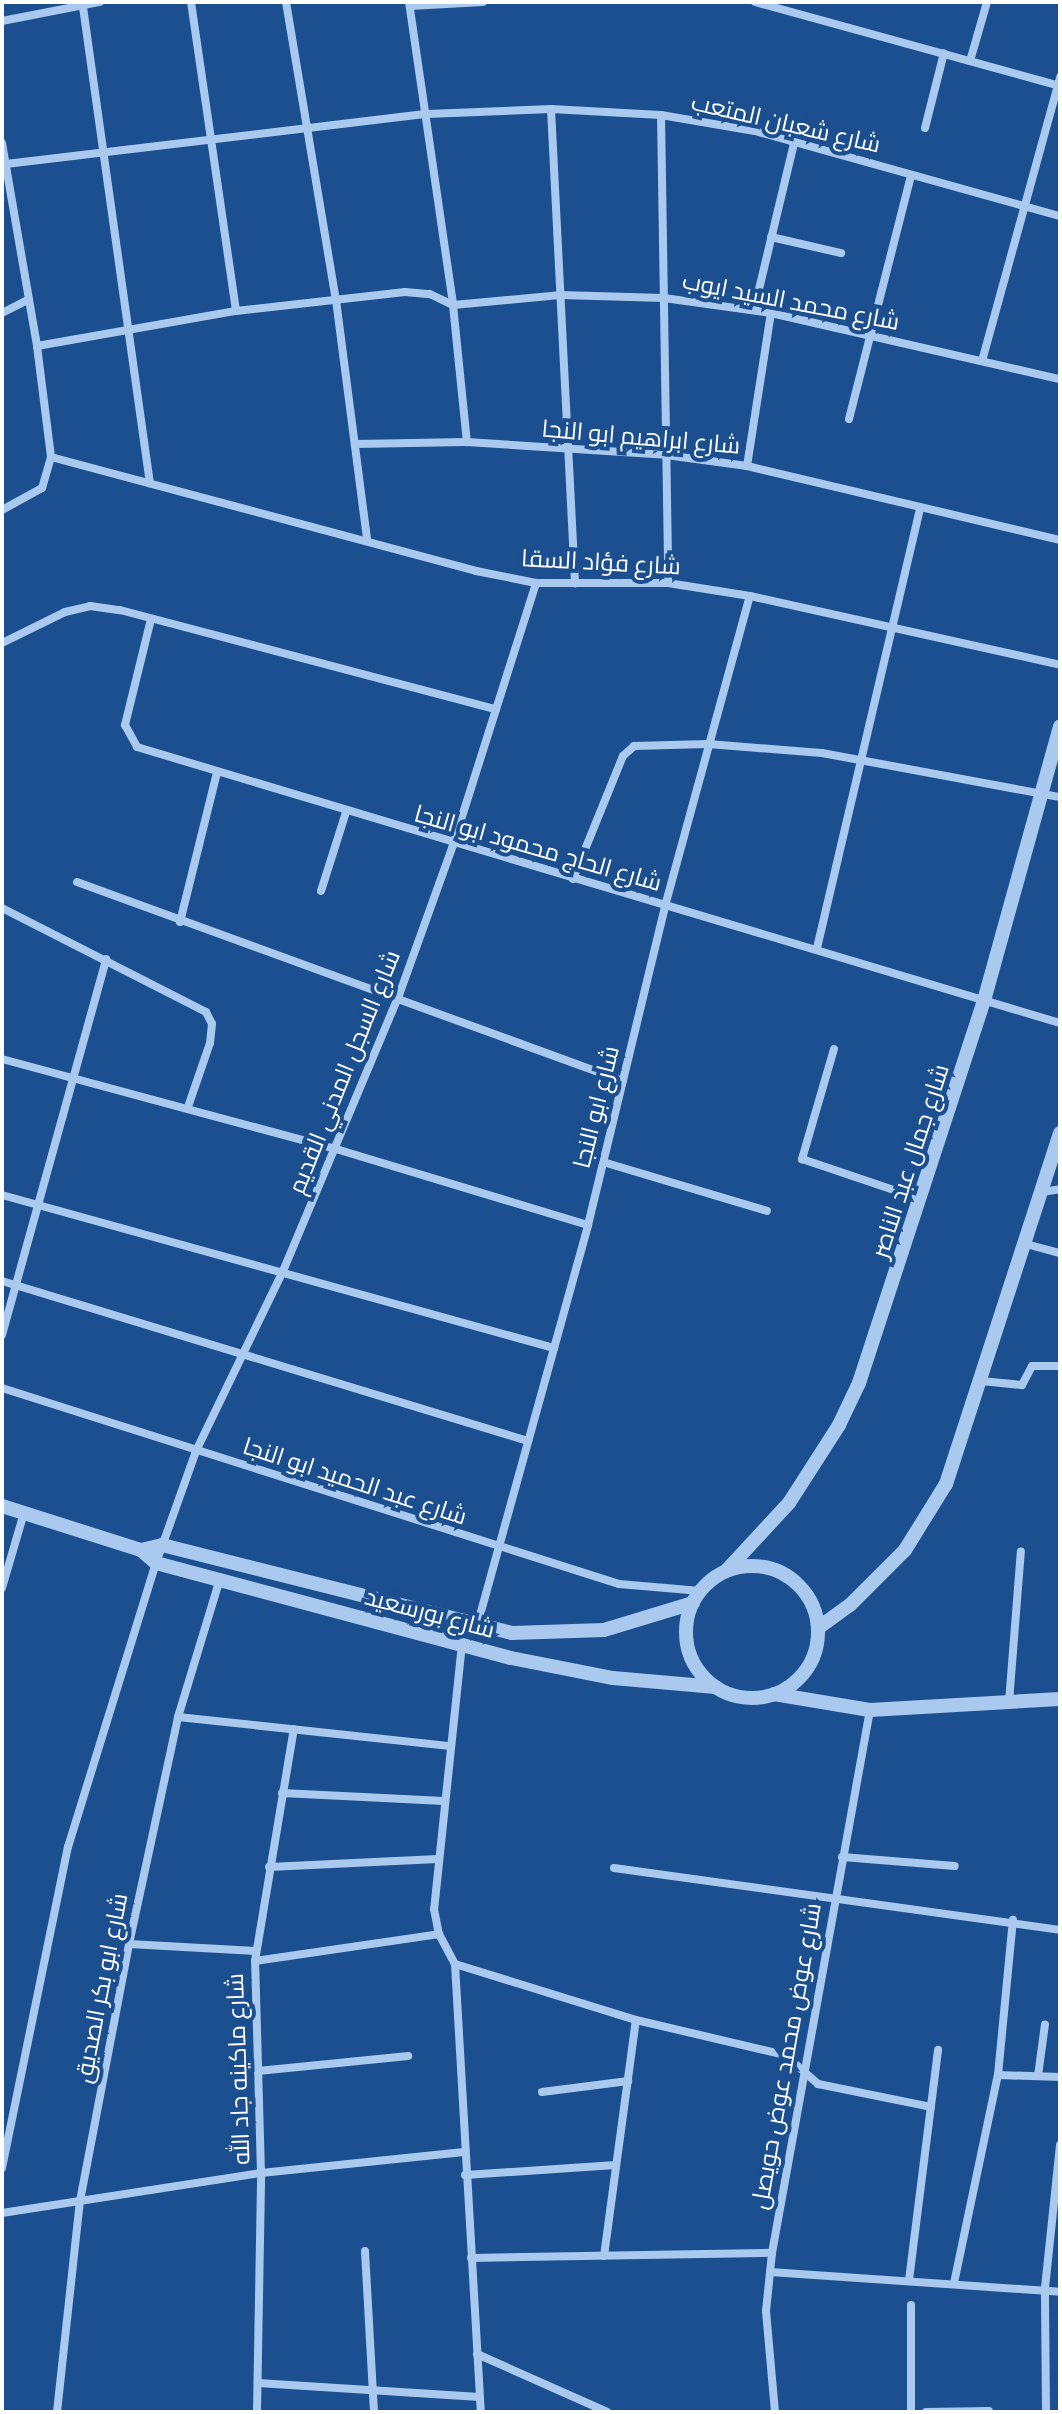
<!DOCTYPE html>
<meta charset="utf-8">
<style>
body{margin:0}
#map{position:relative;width:1062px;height:2414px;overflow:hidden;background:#1b4f8f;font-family:"Titillium Web",Cairo,sans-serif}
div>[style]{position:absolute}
.minor>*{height:8px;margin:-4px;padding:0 4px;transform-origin:4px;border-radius:4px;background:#a9c9ee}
.tertiary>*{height:14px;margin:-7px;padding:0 7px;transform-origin:7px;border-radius:7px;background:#a9c9ee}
.tertiary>.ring{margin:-7px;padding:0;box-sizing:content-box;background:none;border:14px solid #a9c9ee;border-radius:50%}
span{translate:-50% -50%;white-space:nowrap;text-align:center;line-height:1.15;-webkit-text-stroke:8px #1b4f8f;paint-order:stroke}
.street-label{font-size:24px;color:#fff}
.frame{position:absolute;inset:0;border:4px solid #fff;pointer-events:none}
</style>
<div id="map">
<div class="minor">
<div style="left:191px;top:2px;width:312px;rotate:81.7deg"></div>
<div style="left:286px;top:2px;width:302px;rotate:80.5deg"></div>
<div style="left:336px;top:300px;width:240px;rotate:82.6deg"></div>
<div style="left:409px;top:2px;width:306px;rotate:81.7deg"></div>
<div style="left:453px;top:305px;width:138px;rotate:84.2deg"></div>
<div style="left:755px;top:2px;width:316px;rotate:15.4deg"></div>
<div style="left:410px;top:6px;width:73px;rotate:-3.1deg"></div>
<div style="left:83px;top:7px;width:481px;rotate:82deg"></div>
<div style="left:2px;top:21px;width:100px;rotate:-11deg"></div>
<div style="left:970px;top:61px;width:61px;rotate:-73.9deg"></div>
<div style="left:551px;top:109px;width:475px;rotate:87.1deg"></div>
<div style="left:661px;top:115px;width:468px;rotate:89.1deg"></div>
<div style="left:925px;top:128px;width:77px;rotate:-75.8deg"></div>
<div style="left:2px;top:143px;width:206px;rotate:80.2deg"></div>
<div style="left:37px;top:346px;width:112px;rotate:82.8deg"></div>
<div style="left:51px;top:457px;width:32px;rotate:106deg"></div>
<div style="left:42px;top:488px;width:46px;rotate:151.2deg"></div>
<div style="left:6px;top:164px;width:424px;rotate:-6.8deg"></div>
<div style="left:427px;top:114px;width:124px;rotate:-2.3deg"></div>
<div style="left:551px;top:109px;width:110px;rotate:3.1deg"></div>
<div style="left:661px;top:115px;width:95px;rotate:9.7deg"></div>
<div style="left:755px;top:131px;width:317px;rotate:15.6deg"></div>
<div style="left:771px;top:237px;width:72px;rotate:12.9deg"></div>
<div style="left:754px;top:310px;width:172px;rotate:-76.5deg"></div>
<div style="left:2px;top:313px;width:30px;rotate:-27deg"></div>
<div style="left:37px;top:346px;width:202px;rotate:-10deg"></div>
<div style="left:236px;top:311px;width:170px;rotate:-6.4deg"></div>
<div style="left:405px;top:292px;width:25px;rotate:5deg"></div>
<div style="left:430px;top:294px;width:25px;rotate:26deg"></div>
<div style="left:453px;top:305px;width:107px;rotate:-5.3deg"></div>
<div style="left:560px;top:295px;width:104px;rotate:1.7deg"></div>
<div style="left:664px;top:298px;width:108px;rotate:8deg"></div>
<div style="left:771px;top:313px;width:296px;rotate:12.9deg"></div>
<div style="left:982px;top:361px;width:295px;rotate:-74.6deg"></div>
<div style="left:849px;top:419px;width:252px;rotate:-75.7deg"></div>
<div style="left:355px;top:444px;width:112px;rotate:-1deg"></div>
<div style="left:467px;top:442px;width:199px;rotate:3.7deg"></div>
<div style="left:666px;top:455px;width:82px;rotate:7.7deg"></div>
<div style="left:747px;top:466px;width:322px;rotate:13.3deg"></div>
<div style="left:51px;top:457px;width:440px;rotate:15deg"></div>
<div style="left:476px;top:571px;width:61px;rotate:11.3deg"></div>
<div style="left:536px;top:583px;width:132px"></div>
<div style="left:668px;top:583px;width:83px;rotate:9deg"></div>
<div style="left:750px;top:596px;width:318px;rotate:12.5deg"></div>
<div style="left:747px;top:466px;width:155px;rotate:-81.1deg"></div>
<div style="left:151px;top:619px;width:109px;rotate:103.8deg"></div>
<div style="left:125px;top:725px;width:25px;rotate:61deg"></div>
<div style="left:137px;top:747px;width:963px;rotate:16.65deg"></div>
<div style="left:2px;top:643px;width:70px;rotate:-26.2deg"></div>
<div style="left:65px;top:612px;width:26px;rotate:-13deg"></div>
<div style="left:90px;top:606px;width:30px;rotate:8deg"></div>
<div style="left:120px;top:610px;width:389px;rotate:14.8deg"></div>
<div style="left:573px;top:879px;width:133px;rotate:-67.9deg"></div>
<div style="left:623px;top:756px;width:15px;rotate:-42deg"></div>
<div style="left:634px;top:746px;width:74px;rotate:-1.5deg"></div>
<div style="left:708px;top:744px;width:114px;rotate:4.5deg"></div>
<div style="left:822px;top:753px;width:242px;rotate:10.5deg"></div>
<div style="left:77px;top:882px;width:581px;rotate:20.03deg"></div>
<div style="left:321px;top:891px;width:83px;rotate:-72.4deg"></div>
<div style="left:2px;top:908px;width:229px;rotate:27deg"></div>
<div style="left:206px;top:1012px;width:13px;rotate:63deg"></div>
<div style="left:212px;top:1024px;width:19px;rotate:96deg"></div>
<div style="left:210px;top:1043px;width:68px;rotate:109deg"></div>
<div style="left:180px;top:922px;width:154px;rotate:-76.1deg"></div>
<div style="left:817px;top:948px;width:450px;rotate:-76.8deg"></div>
<div style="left:834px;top:1049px;width:115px;rotate:106.2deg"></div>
<div style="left:802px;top:1159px;width:125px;rotate:18.7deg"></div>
<div style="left:2px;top:1059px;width:346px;rotate:15.1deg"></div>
<div style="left:336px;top:1149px;width:263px;rotate:16.8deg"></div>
<div style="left:603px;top:1162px;width:171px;rotate:16.6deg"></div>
<div style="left:1042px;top:1192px;width:18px;rotate:-9deg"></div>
<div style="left:2px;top:1195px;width:573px;rotate:15.49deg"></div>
<div style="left:1026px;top:1244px;width:35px;rotate:15deg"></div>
<div style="left:2px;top:1281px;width:550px;rotate:16.92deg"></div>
<div style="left:2px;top:1335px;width:390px;rotate:-74.5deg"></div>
<div style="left:981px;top:1381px;width:41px;rotate:5.6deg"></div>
<div style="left:1022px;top:1385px;width:21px;rotate:-62deg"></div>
<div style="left:1032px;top:1366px;width:28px"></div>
<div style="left:2px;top:1388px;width:647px;rotate:17.62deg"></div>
<div style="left:619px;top:1584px;width:82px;rotate:4.9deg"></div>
<div style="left:2px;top:1588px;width:78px;rotate:-73.7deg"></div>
<div style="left:477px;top:1626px;width:416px;rotate:-74.5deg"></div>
<div style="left:588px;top:1225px;width:328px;rotate:-76.4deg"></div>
<div style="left:665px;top:906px;width:321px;rotate:-74.7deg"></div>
<div style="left:462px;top:1644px;width:266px;rotate:96deg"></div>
<div style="left:434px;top:1909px;width:25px;rotate:79deg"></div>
<div style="left:439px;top:1934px;width:34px;rotate:62deg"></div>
<div style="left:455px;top:1964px;width:449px;rotate:86.7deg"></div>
<div style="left:1009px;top:1702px;width:151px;rotate:-85.5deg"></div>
<div style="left:178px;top:1717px;width:274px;rotate:6.1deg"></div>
<div style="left:282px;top:1793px;width:162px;rotate:2.8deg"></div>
<div style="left:842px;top:1857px;width:113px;rotate:4.6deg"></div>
<div style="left:269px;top:1867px;width:169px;rotate:-2.7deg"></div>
<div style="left:614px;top:1868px;width:450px;rotate:7.9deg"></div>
<div style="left:129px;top:1944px;width:127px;rotate:3.2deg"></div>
<div style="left:255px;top:1961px;width:186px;rotate:-8.3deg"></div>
<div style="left:455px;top:1964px;width:189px;rotate:17.2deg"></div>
<div style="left:636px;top:2020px;width:153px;rotate:13.2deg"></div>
<div style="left:785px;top:2055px;width:44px;rotate:41.3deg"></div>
<div style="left:818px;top:2084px;width:115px;rotate:11.5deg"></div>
<div style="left:258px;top:2071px;width:151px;rotate:-5.7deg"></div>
<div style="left:998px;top:2075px;width:62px;rotate:1.8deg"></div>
<div style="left:1038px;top:2076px;width:52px;rotate:-82.3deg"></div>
<div style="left:542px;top:2092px;width:87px;rotate:-7.3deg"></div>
<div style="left:2px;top:2168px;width:328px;rotate:-78.4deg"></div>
<div style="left:68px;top:1847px;width:297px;rotate:-72.8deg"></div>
<div style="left:156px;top:1563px;width:119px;rotate:-70.3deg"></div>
<div style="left:196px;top:1451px;width:200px;rotate:-64.2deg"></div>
<div style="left:283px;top:1271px;width:296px;rotate:-67.2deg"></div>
<div style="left:398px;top:998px;width:163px;rotate:-70.2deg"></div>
<div style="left:453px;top:845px;width:275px;rotate:-72.4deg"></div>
<div style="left:465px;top:2175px;width:151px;rotate:-3.8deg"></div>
<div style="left:2px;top:2213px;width:262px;rotate:-8.8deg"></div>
<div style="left:261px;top:2173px;width:204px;rotate:-5.9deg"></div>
<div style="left:365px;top:2251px;width:161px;rotate:86.8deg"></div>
<div style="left:604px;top:2256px;width:238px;rotate:-82.3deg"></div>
<div style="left:471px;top:2258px;width:301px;rotate:-1deg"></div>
<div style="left:770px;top:2272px;width:291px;rotate:3.9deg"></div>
<div style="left:909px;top:2280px;width:232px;rotate:-82.8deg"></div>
<div style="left:954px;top:2283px;width:213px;rotate:-78.1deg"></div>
<div style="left:998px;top:2075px;width:156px;rotate:-84.5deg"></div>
<div style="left:911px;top:2305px;width:107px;rotate:90deg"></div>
<div style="left:477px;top:2354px;width:142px;rotate:24deg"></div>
<div style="left:258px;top:2383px;width:222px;rotate:3.6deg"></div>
<div style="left:57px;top:2412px;width:212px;rotate:-83.8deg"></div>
<div style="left:80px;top:2201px;width:262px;rotate:-79.2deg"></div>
<div style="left:129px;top:1944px;width:232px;rotate:-77.8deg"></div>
<div style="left:178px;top:1717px;width:144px;rotate:-73.1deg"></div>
<div style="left:257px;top:2412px;width:239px;rotate:-89deg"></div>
<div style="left:261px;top:2173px;width:212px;rotate:-91.6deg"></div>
<div style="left:255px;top:1961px;width:235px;rotate:-80.5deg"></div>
<div style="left:775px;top:2412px;width:101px;rotate:-95.1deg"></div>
<div style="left:766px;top:2311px;width:58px;rotate:-84.1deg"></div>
<div style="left:772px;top:2253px;width:552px;rotate:-79.77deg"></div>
<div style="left:926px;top:2412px;width:63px;rotate:-0.9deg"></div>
<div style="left:1046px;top:2412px;width:124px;rotate:-90.5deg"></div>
<div style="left:1045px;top:2288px;width:144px;rotate:-84deg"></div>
</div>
<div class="tertiary">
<div style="left:2px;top:1506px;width:146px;rotate:17.6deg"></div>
<div style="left:141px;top:1550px;width:20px;rotate:41deg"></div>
<div style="left:156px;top:1563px;width:367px;rotate:15deg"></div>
<div style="left:511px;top:1658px;width:104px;rotate:11.1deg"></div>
<div style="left:613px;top:1678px;width:103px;rotate:5deg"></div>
<div style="left:141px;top:1550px;width:22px;rotate:-13deg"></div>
<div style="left:162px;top:1545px;width:361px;rotate:14.1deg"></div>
<div style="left:512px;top:1633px;width:92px;rotate:-1.9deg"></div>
<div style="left:604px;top:1630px;width:93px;rotate:-16.9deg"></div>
<div class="ring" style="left:686px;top:1566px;width:118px;height:118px"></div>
<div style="left:726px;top:1571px;width:93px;rotate:-47.2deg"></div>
<div style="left:789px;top:1503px;width:93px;rotate:-57.3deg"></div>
<div style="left:839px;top:1425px;width:47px;rotate:-64.5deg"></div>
<div style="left:859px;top:1383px;width:406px;rotate:-71.9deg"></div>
<div style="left:985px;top:997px;width:281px;rotate:-74.5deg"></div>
<div style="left:818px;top:1628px;width:39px;rotate:-36deg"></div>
<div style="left:850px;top:1605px;width:78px;rotate:-45deg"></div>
<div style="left:905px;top:1550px;width:78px;rotate:-58.2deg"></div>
<div style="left:946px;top:1484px;width:369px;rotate:-72deg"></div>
<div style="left:774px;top:1694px;width:97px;rotate:9.5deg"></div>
<div style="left:870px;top:1710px;width:190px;rotate:-3.3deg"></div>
</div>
<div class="street-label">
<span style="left:786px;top:123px;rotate:13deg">شارع شعبان المتعب</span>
<span style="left:791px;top:301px;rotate:11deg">شارع محمد السيد ايوب</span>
<span style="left:641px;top:437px;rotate:5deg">شارع ابراهيم ابو النجا</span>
<span style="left:601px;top:562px;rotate:3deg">شارع فؤاد السقا</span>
<span style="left:538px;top:848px;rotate:16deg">شارع الحاج محمود ابو النجا</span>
<span style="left:344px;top:1072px;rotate:-68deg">شارع السجل المدني القديم</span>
<span style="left:596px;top:1107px;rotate:-76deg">شارع ابو النجا</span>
<span style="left:910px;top:1161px;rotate:-72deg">شارع جمال عبد الناصر</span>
<span style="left:355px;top:1481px;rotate:18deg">شارع عبد الحميد ابو النجا</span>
<span style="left:430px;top:1613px;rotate:15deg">شارع بورسعيد</span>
<span style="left:101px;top:1988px;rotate:-79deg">شارع ابو بكر الصديق</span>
<span style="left:786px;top:2056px;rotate:-80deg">شارع عوض محمد عوض حويصل</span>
<span style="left:238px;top:2069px;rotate:-92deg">شارع ماكينه جاد الله</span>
</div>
<div class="frame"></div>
</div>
